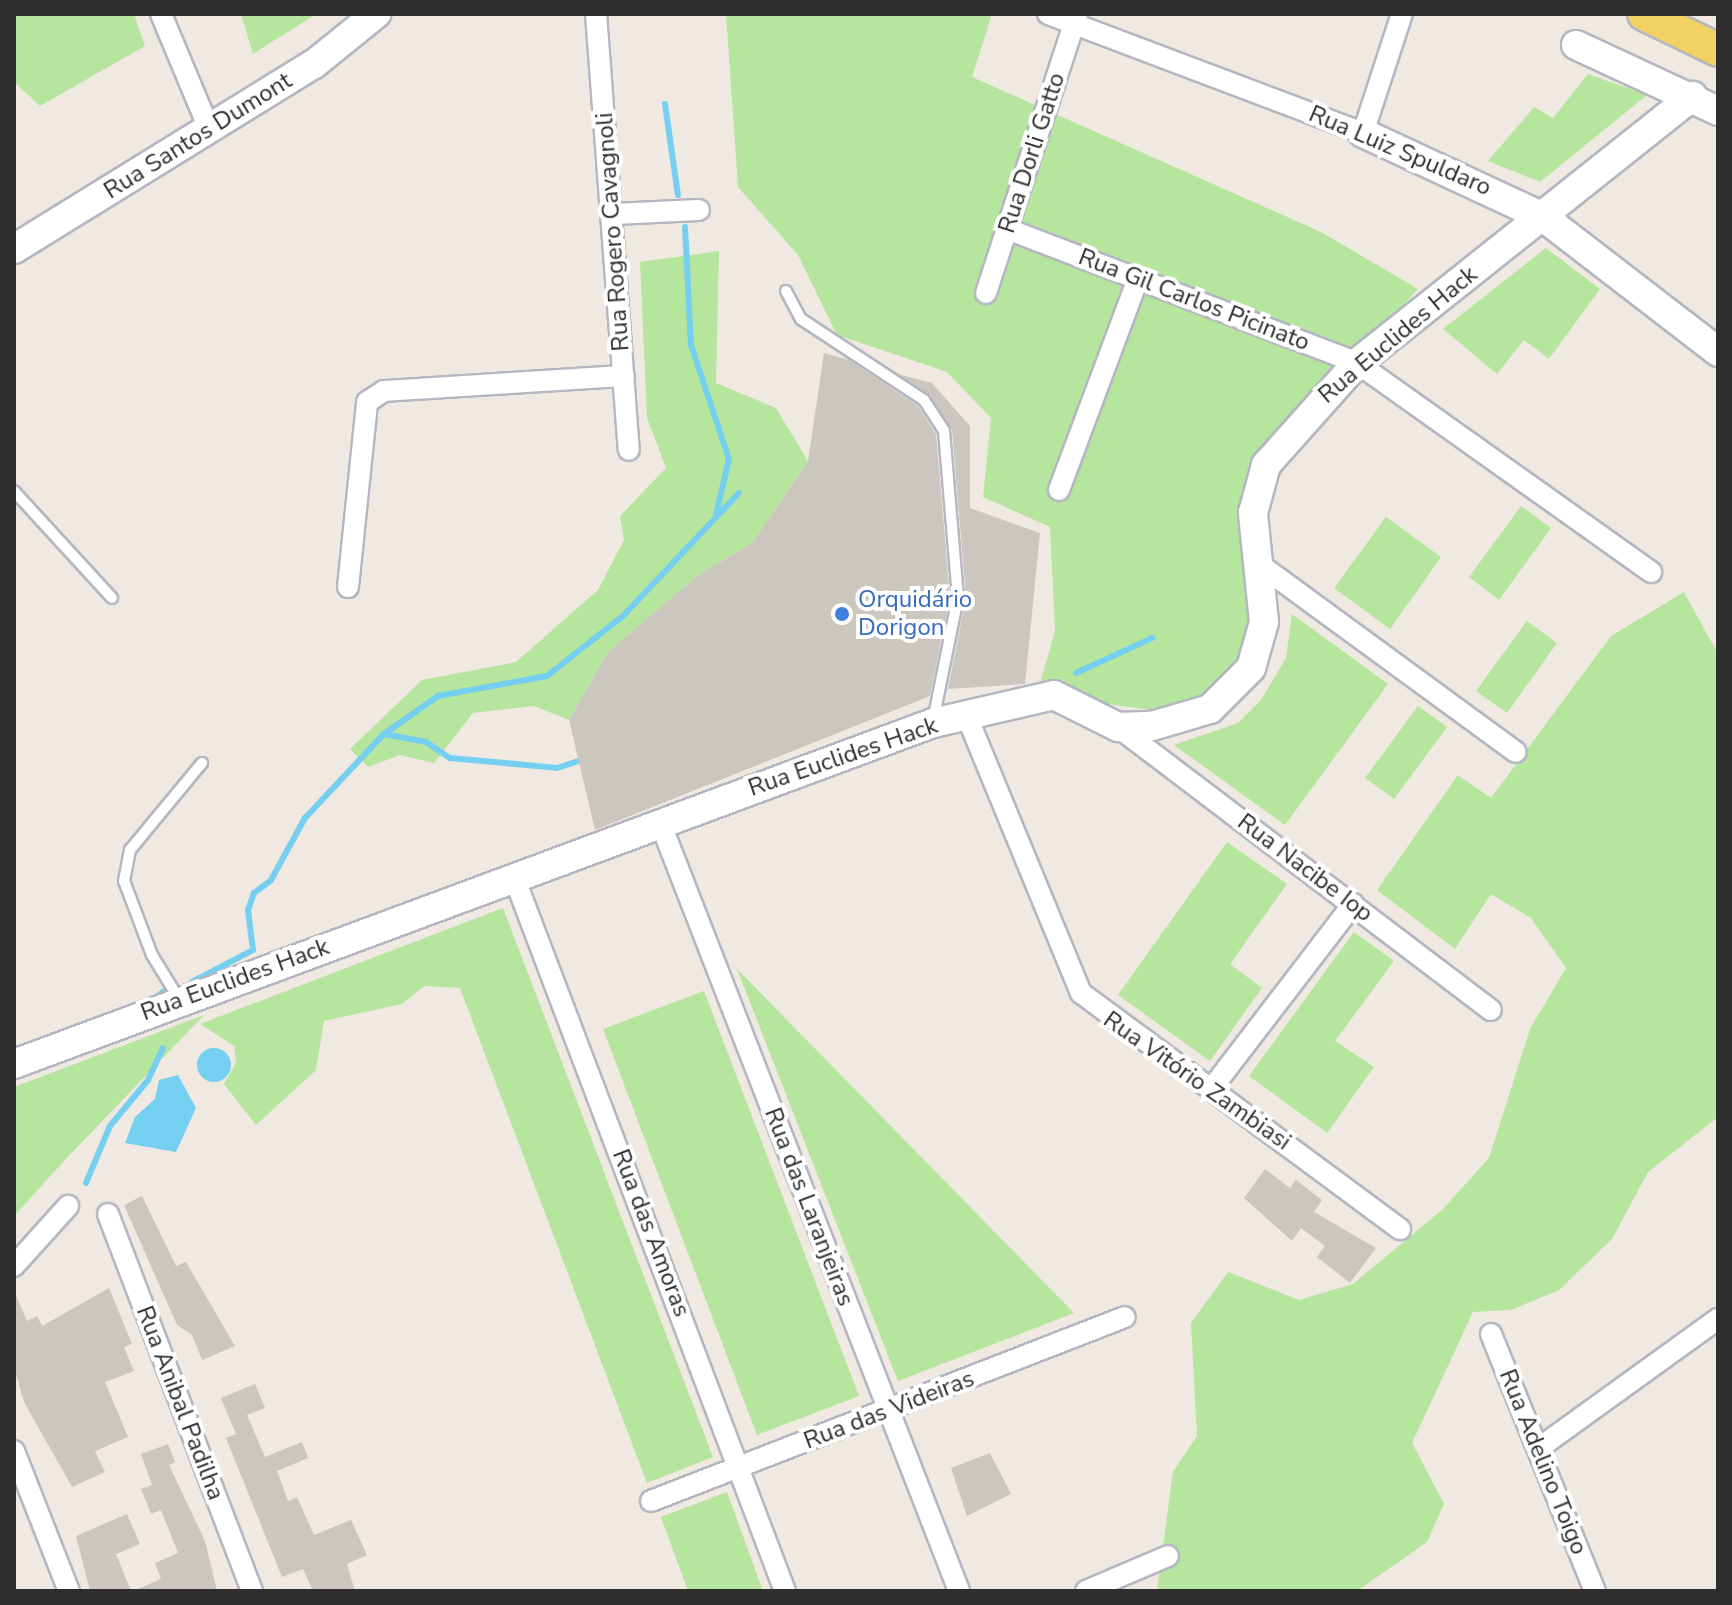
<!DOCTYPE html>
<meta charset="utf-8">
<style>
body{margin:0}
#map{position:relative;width:1732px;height:1605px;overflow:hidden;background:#efe9e1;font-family:"Nunito Sans",sans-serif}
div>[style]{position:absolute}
.green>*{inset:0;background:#b6e59e}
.water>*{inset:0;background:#75cff0}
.round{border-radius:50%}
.stream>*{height:6px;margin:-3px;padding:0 3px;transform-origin:3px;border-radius:3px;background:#75cff0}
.building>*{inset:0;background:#cbc7bf}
.roads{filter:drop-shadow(2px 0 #b4b7c1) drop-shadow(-2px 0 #b4b7c1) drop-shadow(0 2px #b4b7c1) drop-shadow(0 -2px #b4b7c1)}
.lane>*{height:10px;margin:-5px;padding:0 5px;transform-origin:5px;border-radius:5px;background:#fff}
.street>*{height:20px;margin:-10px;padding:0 10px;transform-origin:10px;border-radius:10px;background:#fff}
.secondary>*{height:28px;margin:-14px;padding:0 14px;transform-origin:14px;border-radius:14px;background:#fff}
.primary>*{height:32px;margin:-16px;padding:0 16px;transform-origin:16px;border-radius:16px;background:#f2d163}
.dots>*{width:22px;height:22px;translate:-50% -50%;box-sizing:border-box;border:4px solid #fff;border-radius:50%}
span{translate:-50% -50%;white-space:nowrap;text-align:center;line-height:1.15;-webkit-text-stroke:8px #fff;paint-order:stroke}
.street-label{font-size:24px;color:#2e2e2e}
.shop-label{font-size:24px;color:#366cbe}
.left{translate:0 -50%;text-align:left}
.frame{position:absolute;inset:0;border:16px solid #2e2e2e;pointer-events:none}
</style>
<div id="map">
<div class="green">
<div style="clip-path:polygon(14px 14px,134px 14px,145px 46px,40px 106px,14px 82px)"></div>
<div style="clip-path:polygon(241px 14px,316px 14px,253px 54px)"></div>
<div style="clip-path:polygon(726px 14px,992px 14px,972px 77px,1321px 232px,1418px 289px,1260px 461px,1244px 662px,1213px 699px,1178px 714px,1037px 694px,1055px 631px,1050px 527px,983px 497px,991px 418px,947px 372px,837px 335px,798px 255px,738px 187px)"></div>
<div style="clip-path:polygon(1588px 74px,1647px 95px,1540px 182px,1488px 161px,1534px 107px,1553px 118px)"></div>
<div style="clip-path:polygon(1546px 248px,1600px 289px,1549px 359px,1524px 340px,1497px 374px,1443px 329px)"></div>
<div style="clip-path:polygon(719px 251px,716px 383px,776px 408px,808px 461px,752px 543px,697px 576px,608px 652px,569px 720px,534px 706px,473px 713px,434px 763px,400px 755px,368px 767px,350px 749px,422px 680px,516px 662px,598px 590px,624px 540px,620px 516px,666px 468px,647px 418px,640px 262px)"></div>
<div style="clip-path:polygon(1521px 506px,1551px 528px,1499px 600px,1469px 577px)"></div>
<div style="clip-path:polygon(1386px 517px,1441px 557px,1390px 629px,1334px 588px)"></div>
<div style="clip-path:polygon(1684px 592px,1718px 654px,1718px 1117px,1648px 1172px,1612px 1239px,1559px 1290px,1511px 1310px,1473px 1312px,1412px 1443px,1444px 1504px,1427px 1542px,1357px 1591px,1157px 1591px,1173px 1472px,1197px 1436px,1191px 1323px,1228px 1272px,1299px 1300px,1353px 1284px,1443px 1209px,1489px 1158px,1530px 1029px,1566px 968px,1531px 918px,1491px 894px,1455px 949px,1377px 890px,1458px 775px,1491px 798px,1611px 636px)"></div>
<div style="clip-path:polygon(1292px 614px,1388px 684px,1285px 825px,1174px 745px,1238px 723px,1261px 700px,1286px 658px)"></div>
<div style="clip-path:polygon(1527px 621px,1557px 643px,1507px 713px,1476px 691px)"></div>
<div style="clip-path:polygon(1418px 706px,1447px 727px,1394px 799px,1365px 778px)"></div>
<div style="clip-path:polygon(1227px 842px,1287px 884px,1230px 964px,1262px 988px,1210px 1061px,1118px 995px)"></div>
<div style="clip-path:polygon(503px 908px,713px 1457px,647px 1483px,460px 988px,424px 986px,402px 1004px,324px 1021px,316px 1070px,256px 1125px,224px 1084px,236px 1062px,234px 1046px,200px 1024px)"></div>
<div style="clip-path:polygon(1354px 932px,1394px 961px,1335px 1041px,1374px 1067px,1327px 1133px,1249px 1076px)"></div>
<div style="clip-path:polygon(737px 969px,1074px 1313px,898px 1381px)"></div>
<div style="clip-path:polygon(704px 991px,859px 1396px,757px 1435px,603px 1029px)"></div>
<div style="clip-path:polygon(204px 1015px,63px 1162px,15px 1215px,14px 1087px)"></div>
<div style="clip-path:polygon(727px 1492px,763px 1591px,688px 1591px,661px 1517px)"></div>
</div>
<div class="water">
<div class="round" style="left:197px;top:1048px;width:34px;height:34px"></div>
<div style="clip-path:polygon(178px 1075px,196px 1108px,176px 1152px,125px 1143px,135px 1117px,155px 1099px,159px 1080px)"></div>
</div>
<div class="stream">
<div style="left:665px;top:104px;width:92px;rotate:81.9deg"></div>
<div style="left:685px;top:227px;width:118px;rotate:87.1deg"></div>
<div style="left:691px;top:345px;width:120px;rotate:71.6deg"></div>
<div style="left:729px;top:459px;width:57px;rotate:103.1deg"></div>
<div style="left:1076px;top:673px;width:84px;rotate:-24.7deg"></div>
<div style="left:384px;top:734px;width:43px;rotate:10.8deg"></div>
<div style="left:426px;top:742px;width:29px;rotate:34deg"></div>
<div style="left:450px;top:758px;width:107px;rotate:5.3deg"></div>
<div style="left:557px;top:768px;width:29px;rotate:-18deg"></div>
<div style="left:192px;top:982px;width:69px;rotate:-27.7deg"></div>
<div style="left:253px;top:950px;width:40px;rotate:-97.1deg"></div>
<div style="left:248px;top:910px;width:18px;rotate:-71deg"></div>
<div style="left:254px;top:893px;width:21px;rotate:-37deg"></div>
<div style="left:271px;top:880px;width:71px;rotate:-61.3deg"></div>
<div style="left:305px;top:818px;width:115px;rotate:-46.8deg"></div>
<div style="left:384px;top:734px;width:66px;rotate:-35.1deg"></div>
<div style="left:438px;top:696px;width:111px;rotate:-10.4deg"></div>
<div style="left:547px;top:676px;width:97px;rotate:-38.3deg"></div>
<div style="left:623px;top:616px;width:169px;rotate:-46.7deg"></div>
<div style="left:151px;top:1001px;width:20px;rotate:-37deg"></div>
<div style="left:86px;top:1183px;width:62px;rotate:-67.2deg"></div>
<div style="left:110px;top:1126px;width:60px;rotate:-50.4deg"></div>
<div style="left:148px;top:1080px;width:35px;rotate:-65deg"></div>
</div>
<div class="building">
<div style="clip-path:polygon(824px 353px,849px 360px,918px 406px,936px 434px,950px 597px,930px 696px,595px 830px,569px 720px,608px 652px,697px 576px,752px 543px,808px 461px)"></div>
<div style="clip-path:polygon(898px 374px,932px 383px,970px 426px,970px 508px,1040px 533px,1025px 684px,948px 689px,966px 597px,952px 430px,930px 395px)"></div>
<div style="clip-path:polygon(1265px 1169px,1290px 1188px,1296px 1180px,1322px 1200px,1314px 1212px,1376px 1248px,1350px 1283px,1317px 1257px,1325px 1246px,1301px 1228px,1292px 1241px,1244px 1198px)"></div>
<div style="clip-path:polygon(142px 1196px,176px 1266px,186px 1262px,235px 1346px,202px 1360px,192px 1335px,177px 1325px,124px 1205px)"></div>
<div style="clip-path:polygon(109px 1288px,132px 1344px,124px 1347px,134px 1371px,105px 1382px,128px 1437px,95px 1451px,105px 1472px,72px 1487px,24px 1402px,14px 1367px,14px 1291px,27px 1321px,37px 1316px,42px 1326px)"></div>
<div style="clip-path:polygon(255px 1384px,265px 1408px,247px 1415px,265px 1457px,302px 1442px,308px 1458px,277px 1471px,288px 1501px,297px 1497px,314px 1535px,351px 1520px,367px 1555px,347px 1564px,355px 1591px,313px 1591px,303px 1569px,282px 1577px,226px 1438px,236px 1434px,221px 1398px)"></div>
<div style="clip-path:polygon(168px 1444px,175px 1462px,169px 1465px,205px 1541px,217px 1591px,133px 1591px,161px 1579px,155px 1563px,178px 1553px,161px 1510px,151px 1514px,141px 1489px,152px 1485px,141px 1454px)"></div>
<div style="clip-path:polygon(990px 1453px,1011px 1494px,967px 1516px,951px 1468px)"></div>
<div style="clip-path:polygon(127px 1514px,140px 1544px,116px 1554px,131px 1591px,90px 1591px,76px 1536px)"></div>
</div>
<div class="roads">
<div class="lane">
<div style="left:786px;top:291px;width:32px;rotate:62deg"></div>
<div style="left:801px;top:319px;width:147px;rotate:33.4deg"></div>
<div style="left:924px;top:400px;width:37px;rotate:57deg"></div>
<div style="left:944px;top:431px;width:167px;rotate:85.2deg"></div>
<div style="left:958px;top:597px;width:126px;rotate:101.4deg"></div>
<div style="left:14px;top:491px;width:145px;rotate:47.5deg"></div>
<div style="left:179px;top:999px;width:52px;rotate:-121.5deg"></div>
<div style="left:152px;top:955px;width:79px;rotate:-110.7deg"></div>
<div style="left:124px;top:881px;width:32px;rotate:-79deg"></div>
<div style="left:130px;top:850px;width:113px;rotate:-50.4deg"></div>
</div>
<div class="street">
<div style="left:161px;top:14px;width:127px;rotate:67.3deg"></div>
<div style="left:596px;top:14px;width:437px;rotate:85.7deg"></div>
<div style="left:1048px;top:14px;width:337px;rotate:20.7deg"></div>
<div style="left:1363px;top:133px;width:125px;rotate:-71.9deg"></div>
<div style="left:613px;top:214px;width:86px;rotate:-2.7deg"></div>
<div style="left:1007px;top:229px;width:375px;rotate:20.9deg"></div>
<div style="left:1357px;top:363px;width:361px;rotate:35.4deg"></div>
<div style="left:986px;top:293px;width:293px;rotate:-71.9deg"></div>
<div style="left:1059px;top:490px;width:225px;rotate:-69.5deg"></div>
<div style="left:1263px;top:567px;width:313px;rotate:36.2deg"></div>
<div style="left:348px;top:587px;width:186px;rotate:-84.1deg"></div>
<div style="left:367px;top:402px;width:20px;rotate:-33deg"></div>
<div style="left:384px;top:391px;width:240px;rotate:-3.6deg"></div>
<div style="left:968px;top:719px;width:296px;rotate:67.6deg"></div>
<div style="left:1081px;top:993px;width:397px;rotate:36.5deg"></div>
<div style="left:1118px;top:727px;width:468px;rotate:37.2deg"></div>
<div style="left:660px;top:822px;width:825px;rotate:68.75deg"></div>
<div style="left:514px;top:877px;width:764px;rotate:69.22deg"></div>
<div style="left:1212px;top:1088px;width:232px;rotate:-52.5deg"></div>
<div style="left:108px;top:1214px;width:404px;rotate:69.1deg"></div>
<div style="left:14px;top:1266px;width:81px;rotate:-48deg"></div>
<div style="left:1491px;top:1334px;width:277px;rotate:68deg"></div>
<div style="left:1539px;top:1448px;width:221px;rotate:-35.8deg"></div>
<div style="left:14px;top:1451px;width:150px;rotate:68.6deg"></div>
<div style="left:651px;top:1501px;width:508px;rotate:-21.22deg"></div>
<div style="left:1086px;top:1591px;width:89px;rotate:-23.1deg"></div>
</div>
<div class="secondary">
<div style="left:1576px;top:45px;width:157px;rotate:24.9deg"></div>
<div style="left:1363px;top:133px;width:199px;rotate:25deg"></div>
<div style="left:1543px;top:217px;width:221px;rotate:37.6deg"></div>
<div style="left:14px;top:249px;width:352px;rotate:-31.7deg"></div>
<div style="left:314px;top:64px;width:80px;rotate:-38.9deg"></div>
<div style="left:14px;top:1064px;width:980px;rotate:-20.36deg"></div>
<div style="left:933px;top:723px;width:124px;rotate:-13deg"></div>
<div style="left:1054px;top:695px;width:72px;rotate:26.6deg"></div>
<div style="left:1118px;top:727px;width:34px;rotate:-2deg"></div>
<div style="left:1152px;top:726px;width:60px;rotate:-16.3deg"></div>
<div style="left:1210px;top:709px;width:58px;rotate:-45deg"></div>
<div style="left:1251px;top:668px;width:48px;rotate:-74.2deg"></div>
<div style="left:1264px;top:622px;width:110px;rotate:-95.8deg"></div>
<div style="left:1253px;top:513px;width:50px;rotate:-74.8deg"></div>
<div style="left:1266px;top:465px;width:137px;rotate:-48.3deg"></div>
<div style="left:1357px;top:363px;width:429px;rotate:-38.5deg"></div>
</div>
<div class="primary">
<div style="left:1644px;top:14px;width:82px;rotate:25.9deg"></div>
</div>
</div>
<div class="dots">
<div style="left:842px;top:614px;background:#3f7fe0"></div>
</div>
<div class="street-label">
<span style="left:198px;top:136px;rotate:-32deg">Rua Santos Dumont</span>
<span style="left:1400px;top:151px;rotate:23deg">Rua Luiz Spuldaro</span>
<span style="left:1032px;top:153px;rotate:-72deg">Rua Dorli Gatto</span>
<span style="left:613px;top:232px;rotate:-94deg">Rua Rogero Cavagnoli</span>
<span style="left:1194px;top:300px;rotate:21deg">Rua Gil Carlos Picinato</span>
<span style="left:1398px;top:335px;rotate:-40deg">Rua Euclides Hack</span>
<span style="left:843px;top:757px;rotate:-19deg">Rua Euclides Hack</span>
<span style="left:1305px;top:868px;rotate:37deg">Rua Nacibe Iop</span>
<span style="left:235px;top:980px;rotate:-20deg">Rua Euclides Hack</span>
<span style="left:1197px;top:1081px;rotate:35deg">Rua Vitório Zambiasi</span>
<span style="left:809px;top:1207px;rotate:69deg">Rua das Laranjeiras</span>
<span style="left:651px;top:1233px;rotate:69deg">Rua das Amoras</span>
<span style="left:180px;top:1403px;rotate:69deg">Rua Anibal Padilha</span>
<span style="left:889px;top:1410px;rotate:-21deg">Rua das Videiras</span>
<span style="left:1543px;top:1462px;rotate:68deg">Rua Adelino Toigo</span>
</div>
<div class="shop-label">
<span class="left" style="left:858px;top:614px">Orquidário<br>Dorigon</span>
</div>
<div class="frame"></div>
</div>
